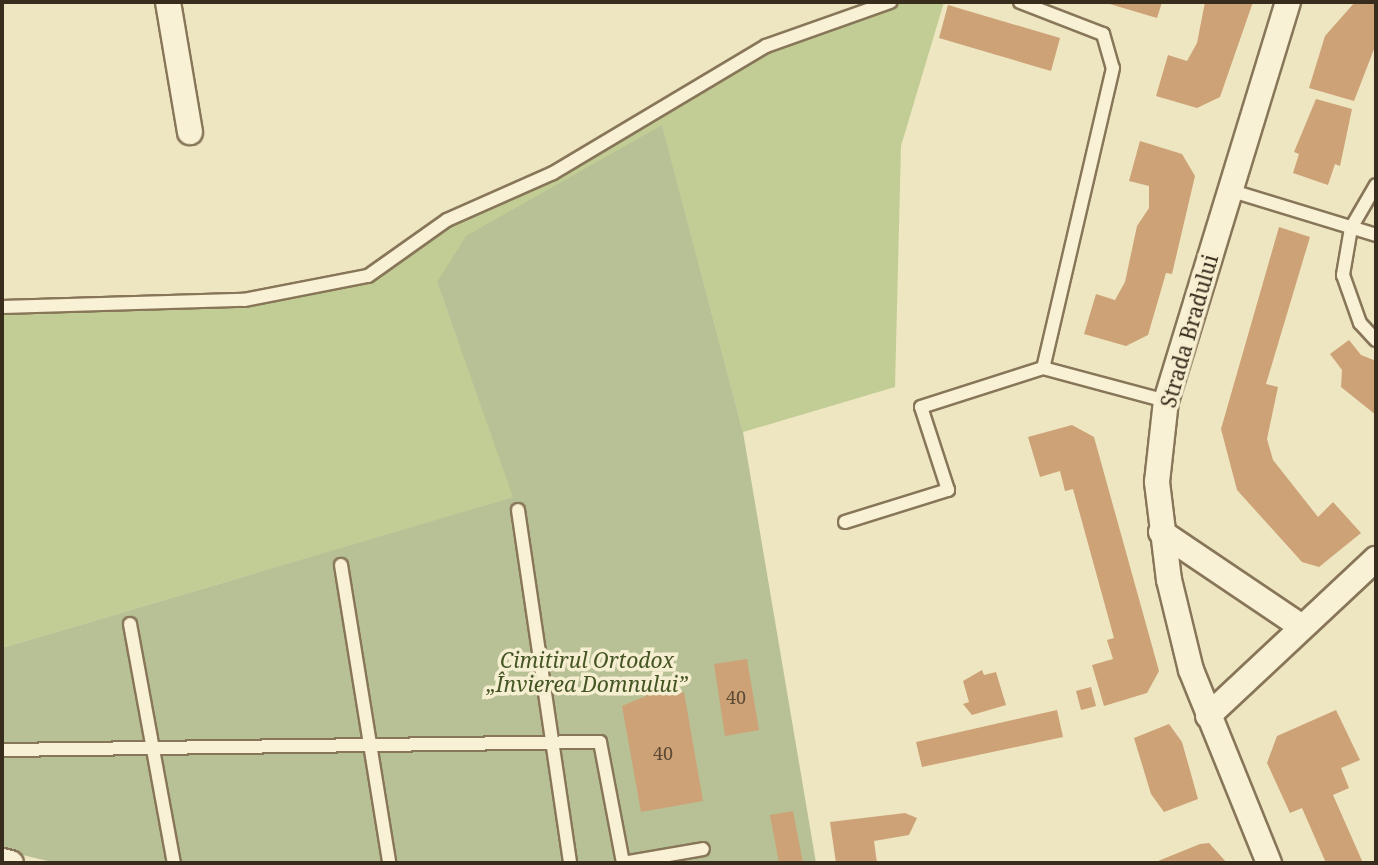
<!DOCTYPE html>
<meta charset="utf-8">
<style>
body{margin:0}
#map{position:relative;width:1378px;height:865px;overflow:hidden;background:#eee5c1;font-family:"Noto Serif",serif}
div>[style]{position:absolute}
.green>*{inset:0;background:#c2cd95}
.cemetery>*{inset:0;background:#b8c195}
.building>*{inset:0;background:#cda277}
.roads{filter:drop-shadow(2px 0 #887659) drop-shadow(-2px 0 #887659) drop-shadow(0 2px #887659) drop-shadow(0 -2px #887659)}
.lane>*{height:12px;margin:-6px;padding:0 6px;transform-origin:6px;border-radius:6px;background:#f9f1d5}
.street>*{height:24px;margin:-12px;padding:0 12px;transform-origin:12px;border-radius:12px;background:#f9f1d5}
span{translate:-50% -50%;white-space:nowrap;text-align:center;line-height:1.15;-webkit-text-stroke:7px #f6eed1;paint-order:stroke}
.number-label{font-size:18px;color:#5d4a34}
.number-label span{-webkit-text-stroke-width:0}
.street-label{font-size:21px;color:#382c1d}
.park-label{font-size:21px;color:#445523;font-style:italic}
.frame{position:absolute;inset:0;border:4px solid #382c1d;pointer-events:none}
</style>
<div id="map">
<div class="green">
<div style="clip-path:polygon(890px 2px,944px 2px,901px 146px,895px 387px,743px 432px,662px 126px,437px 282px,514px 497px,2px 648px,2px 307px,244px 300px,368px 276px,447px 220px,553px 173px,766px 46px)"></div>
</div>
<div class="cemetery">
<div style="clip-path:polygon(662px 125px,743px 432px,816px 863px,56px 863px,2px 850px,2px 648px,513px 497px,437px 282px,466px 236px)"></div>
</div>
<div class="building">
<div style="clip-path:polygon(1103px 2px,1162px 2px,1157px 18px)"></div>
<div style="clip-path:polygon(1205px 2px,1253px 2px,1220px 97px,1197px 108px,1156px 96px,1168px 55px,1187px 61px,1197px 43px)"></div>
<div style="clip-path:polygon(1355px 2px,1376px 2px,1376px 44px,1354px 101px,1309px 88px,1325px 36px)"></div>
<div style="clip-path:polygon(948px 5px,1060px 38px,1051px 71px,939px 38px)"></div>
<div style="clip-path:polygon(1316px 99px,1352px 109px,1340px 166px,1335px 164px,1328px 185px,1293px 173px,1299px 154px,1294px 152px)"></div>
<div style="clip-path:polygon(1140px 141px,1182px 154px,1195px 176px,1172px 274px,1166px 273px,1148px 335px,1126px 346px,1084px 334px,1096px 294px,1115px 300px,1125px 282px,1137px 226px,1149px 208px,1149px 186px,1129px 181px)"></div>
<div style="clip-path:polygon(1279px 227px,1310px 237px,1266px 384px,1278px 387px,1267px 439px,1273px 460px,1318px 517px,1333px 502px,1361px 533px,1319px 567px,1302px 562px,1237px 490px,1221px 429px)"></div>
<div style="clip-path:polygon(1349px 340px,1361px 355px,1376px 361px,1376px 415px,1341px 387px,1342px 370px,1330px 354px)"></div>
<div style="clip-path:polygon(1072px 425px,1094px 437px,1159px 671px,1147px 693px,1104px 706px,1092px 665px,1113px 659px,1107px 640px,1114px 638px,1073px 489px,1065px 491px,1060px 471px,1040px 477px,1028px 437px)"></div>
<div style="clip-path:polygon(747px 659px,759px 730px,725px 736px,714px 664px)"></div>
<div style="clip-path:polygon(982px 670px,984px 675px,996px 672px,1006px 705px,972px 715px,963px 704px,969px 702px,963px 681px)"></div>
<div style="clip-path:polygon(665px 678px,668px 695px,684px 692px,703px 801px,641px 812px,622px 706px,646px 696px,644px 683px)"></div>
<div style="clip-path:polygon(1091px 687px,1096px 706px,1081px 710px,1076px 691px)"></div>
<div style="clip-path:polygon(1057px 710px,1063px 737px,922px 767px,916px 742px)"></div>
<div style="clip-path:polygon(1336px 710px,1360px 760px,1341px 768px,1349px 788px,1333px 795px,1363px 863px,1326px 863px,1302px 808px,1290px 813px,1267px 763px,1277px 736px)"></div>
<div style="clip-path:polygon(1169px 724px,1182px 742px,1198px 799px,1164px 812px,1151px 794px,1134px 738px)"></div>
<div style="clip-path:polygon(793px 811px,803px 863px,779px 863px,770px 815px)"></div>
<div style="clip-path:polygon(905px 813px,917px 818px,909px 835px,874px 841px,877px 863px,836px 863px,830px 822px)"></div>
<div style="clip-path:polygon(1209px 843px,1227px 863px,1158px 861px,1200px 844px)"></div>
</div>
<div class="roads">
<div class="lane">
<div style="left:1020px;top:2px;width:89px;rotate:21.1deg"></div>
<div style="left:1103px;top:34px;width:35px;rotate:74deg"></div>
<div style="left:1113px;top:68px;width:308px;rotate:103.1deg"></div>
<div style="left:1376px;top:185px;width:50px;rotate:120.2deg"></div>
<div style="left:1351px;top:228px;width:48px;rotate:99.7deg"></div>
<div style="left:1343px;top:275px;width:51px;rotate:70.5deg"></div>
<div style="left:1360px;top:323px;width:23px;rotate:47deg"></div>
<div style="left:1229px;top:190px;width:154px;rotate:17deg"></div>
<div style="left:2px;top:307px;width:242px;rotate:-1.7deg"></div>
<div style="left:244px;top:300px;width:126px;rotate:-11deg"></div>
<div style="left:368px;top:276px;width:97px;rotate:-35.3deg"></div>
<div style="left:447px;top:220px;width:116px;rotate:-23.9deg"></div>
<div style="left:553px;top:173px;width:248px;rotate:-30.8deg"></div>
<div style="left:766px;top:46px;width:132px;rotate:-19.5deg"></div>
<div style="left:518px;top:510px;width:357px;rotate:81.6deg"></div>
<div style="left:845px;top:522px;width:108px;rotate:-17.3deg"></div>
<div style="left:948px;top:490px;width:87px;rotate:-108deg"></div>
<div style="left:921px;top:407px;width:128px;rotate:-17.7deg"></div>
<div style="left:1043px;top:368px;width:127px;rotate:15deg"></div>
<div style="left:341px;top:565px;width:302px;rotate:80.8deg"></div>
<div style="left:130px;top:624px;width:243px;rotate:79.6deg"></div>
<div style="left:2px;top:750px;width:598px;rotate:-0.77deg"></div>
<div style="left:600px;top:742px;width:123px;rotate:79.2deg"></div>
<div style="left:623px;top:863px;width:81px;rotate:-9.9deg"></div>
</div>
<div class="street">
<div style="left:168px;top:2px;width:132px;rotate:80.4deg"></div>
<div style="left:1161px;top:532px;width:170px;rotate:34deg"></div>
<div style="left:1208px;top:716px;width:230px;rotate:-43.1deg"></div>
<div style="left:2px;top:861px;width:9px;rotate:13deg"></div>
<div style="left:1269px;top:863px;width:208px;rotate:-112deg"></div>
<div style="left:1191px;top:670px;width:93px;rotate:-103.7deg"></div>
<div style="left:1169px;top:580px;width:99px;rotate:-97deg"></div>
<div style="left:1157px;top:482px;width:81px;rotate:-83.7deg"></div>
<div style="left:1166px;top:401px;width:417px;rotate:-73deg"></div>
</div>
</div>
<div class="number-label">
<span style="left:736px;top:697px">40</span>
<span style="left:663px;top:753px">40</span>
</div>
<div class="street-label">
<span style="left:1189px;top:331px;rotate:-74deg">Strada Bradului</span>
</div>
<div class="park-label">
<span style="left:587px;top:672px">Cimitirul Ortodox<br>„Învierea Domnului”</span>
</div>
<div class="frame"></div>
</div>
